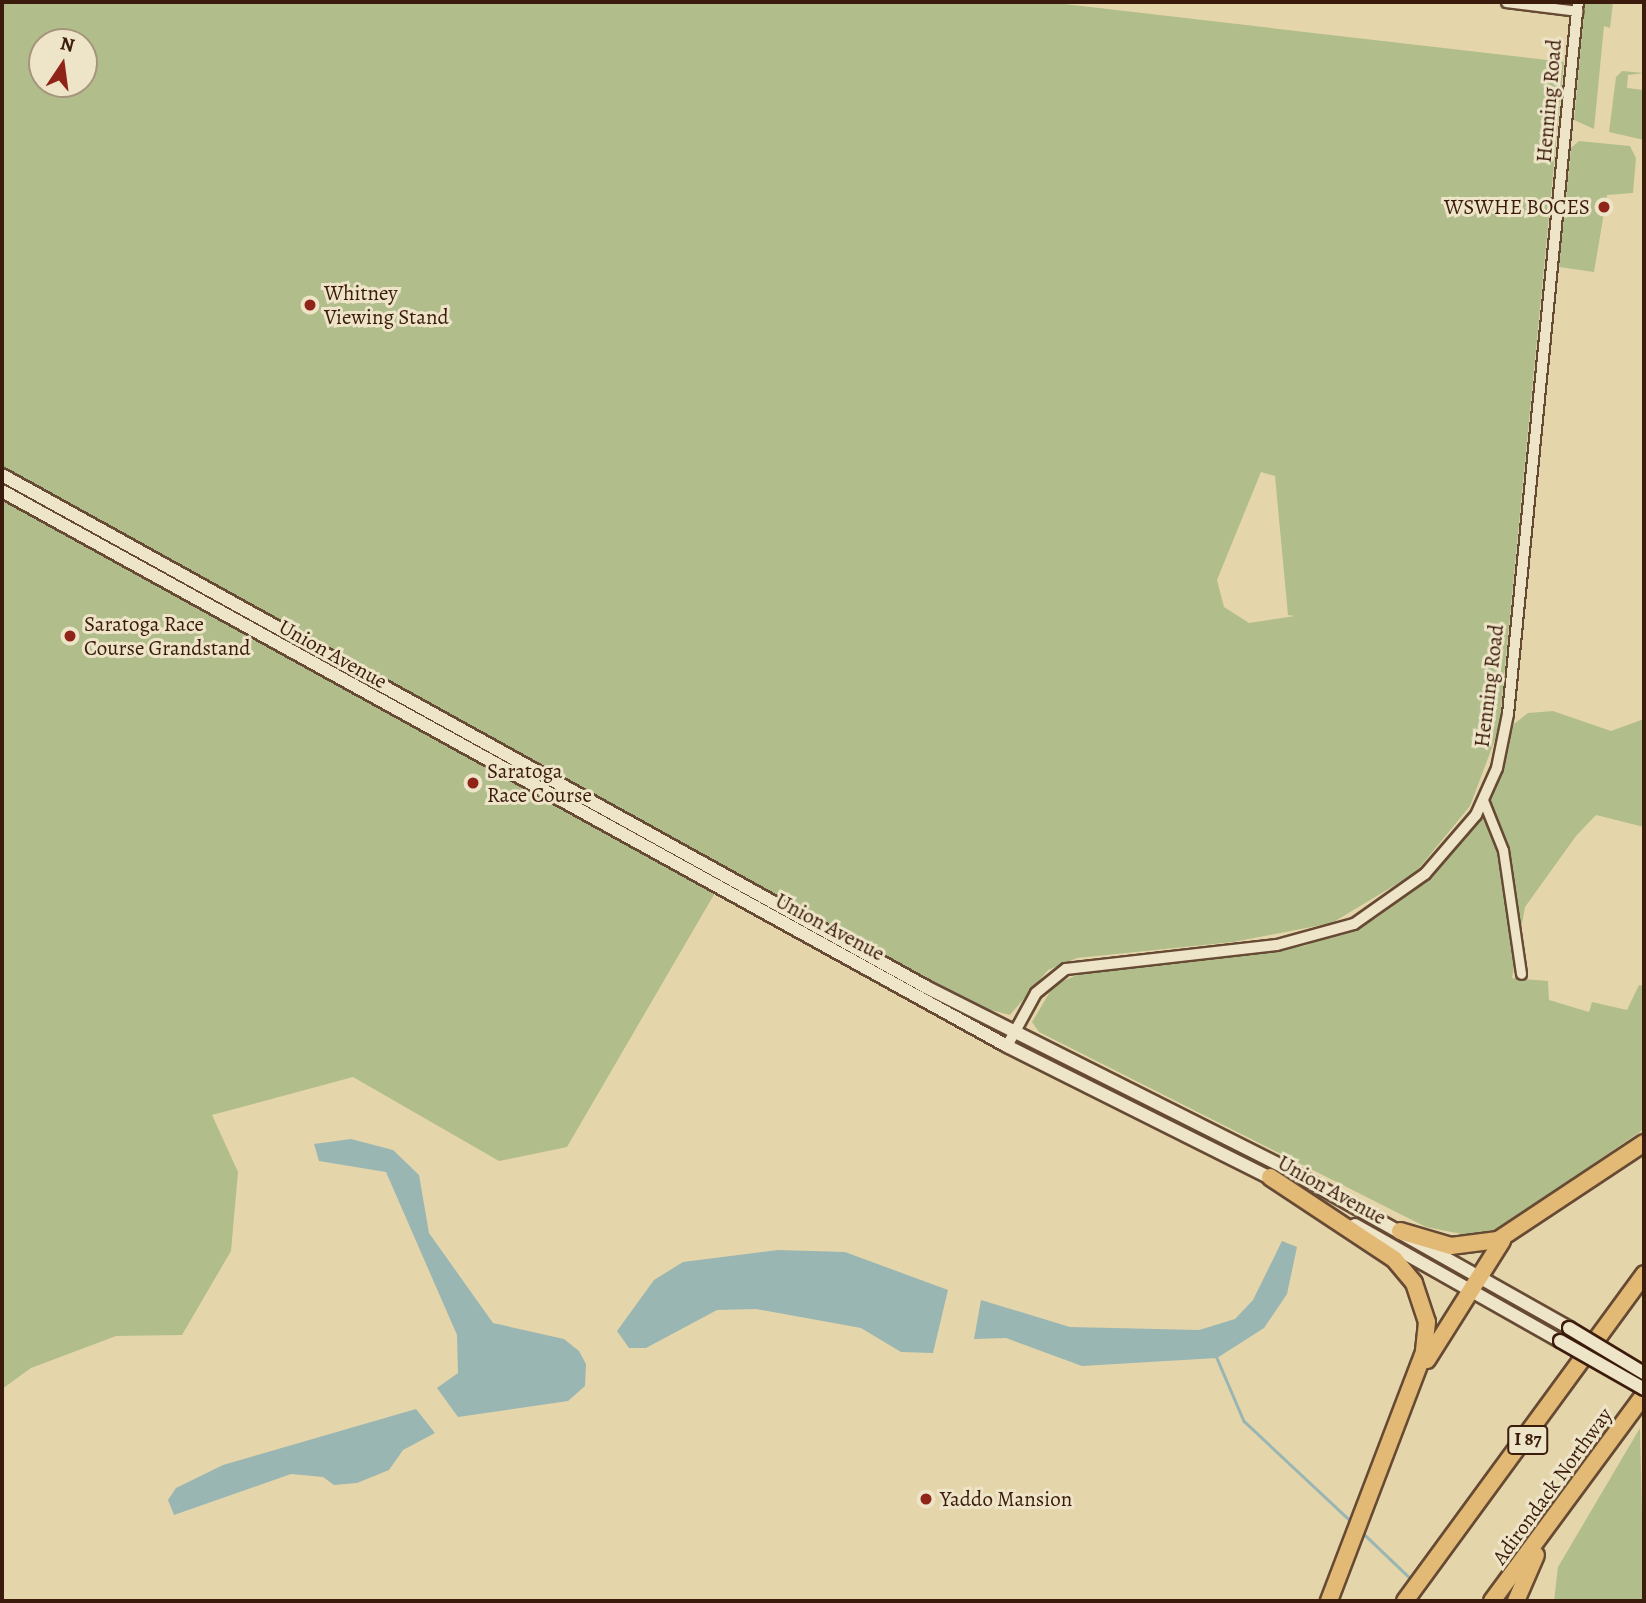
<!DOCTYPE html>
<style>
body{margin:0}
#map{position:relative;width:1646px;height:1603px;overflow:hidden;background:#e5d5ab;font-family:Alegreya,serif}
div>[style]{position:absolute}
.green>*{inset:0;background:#b1be8b}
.water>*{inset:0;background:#99b6b3}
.stream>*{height:2.5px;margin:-1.25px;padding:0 1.25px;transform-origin:1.25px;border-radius:1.25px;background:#99b6b3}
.roads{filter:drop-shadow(2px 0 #664a34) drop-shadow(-2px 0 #664a34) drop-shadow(0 2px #664a34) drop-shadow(0 -2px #664a34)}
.minor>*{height:9px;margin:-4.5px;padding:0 4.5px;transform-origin:4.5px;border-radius:4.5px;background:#eee4c8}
.tertiary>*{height:10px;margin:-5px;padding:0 5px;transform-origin:5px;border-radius:5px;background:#eee4c8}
.secondary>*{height:12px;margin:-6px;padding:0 6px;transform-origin:6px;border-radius:6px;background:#eee4c8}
.motorway>*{height:16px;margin:-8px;padding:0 8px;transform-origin:8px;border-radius:8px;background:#e2ba76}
.bridges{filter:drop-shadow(2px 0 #3b1b0c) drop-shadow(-2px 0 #3b1b0c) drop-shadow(0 2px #3b1b0c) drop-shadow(0 -2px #3b1b0c)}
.secondary-bridge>*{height:12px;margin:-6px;padding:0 6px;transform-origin:6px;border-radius:6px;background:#eee4c8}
.dots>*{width:19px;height:19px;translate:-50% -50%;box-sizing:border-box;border:4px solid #eee4c8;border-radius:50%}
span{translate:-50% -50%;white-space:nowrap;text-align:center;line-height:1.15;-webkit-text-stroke:6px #eee4c8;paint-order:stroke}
.shield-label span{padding:2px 5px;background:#eee4c8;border:2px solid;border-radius:5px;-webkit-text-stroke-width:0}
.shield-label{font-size:19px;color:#3b1b0c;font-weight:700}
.street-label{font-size:21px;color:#3b1b0c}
.poi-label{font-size:21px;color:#3b1b0c}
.right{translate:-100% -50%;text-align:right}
.left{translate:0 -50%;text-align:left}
.frame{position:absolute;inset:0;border:4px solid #3b1b0c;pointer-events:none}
.north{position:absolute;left:28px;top:28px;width:70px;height:70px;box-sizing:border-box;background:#eee4c8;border:2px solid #a6947d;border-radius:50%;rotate:13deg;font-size:19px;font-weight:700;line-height:28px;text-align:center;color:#3b1b0c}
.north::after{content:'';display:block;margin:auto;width:24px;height:32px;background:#8f2418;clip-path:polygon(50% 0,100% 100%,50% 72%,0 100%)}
</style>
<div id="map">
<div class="green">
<div style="clip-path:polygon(evenodd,2px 2px,1047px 2px,1564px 62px,1499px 729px,1470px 806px,1415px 873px,1332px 923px,1233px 942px,1077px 958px,1048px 970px,1010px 1015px,987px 1009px,726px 874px,567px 1147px,499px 1161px,353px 1077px,212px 1115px,238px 1172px,231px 1251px,182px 1335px,116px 1336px,31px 1368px,2px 1389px,2px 2px,42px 42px,84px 42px,84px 84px,42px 84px,42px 42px,2px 2px,1261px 472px,1275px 476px,1288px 615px,1295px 616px,1249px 623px,1224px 607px,1217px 580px,1261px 472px)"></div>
<div style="clip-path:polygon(1585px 2px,1613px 2px,1610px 28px,1604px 26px,1594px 129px,1574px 120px)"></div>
<div style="clip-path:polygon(1622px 71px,1644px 73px,1628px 75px,1627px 88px,1644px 90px,1644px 140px,1609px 132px,1616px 77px)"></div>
<div style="clip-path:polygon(1579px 141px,1630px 146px,1636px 158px,1633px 193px,1607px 195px,1594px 272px,1559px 267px,1571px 148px)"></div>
<div style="clip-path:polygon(1553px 711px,1611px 731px,1644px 719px,1644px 827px,1596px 815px,1576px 836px,1525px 907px,1512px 978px,1548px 981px,1549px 1000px,1589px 1012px,1592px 1002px,1627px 1010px,1639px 985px,1644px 986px,1644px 1129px,1498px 1229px,1467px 1235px,1426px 1227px,1039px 1032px,1032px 1022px,1054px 985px,1086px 971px,1304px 946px,1375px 919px,1428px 880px,1480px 822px,1514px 724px,1528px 713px)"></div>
<div style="clip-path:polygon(1640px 1428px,1644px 1601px,1554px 1601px,1558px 1567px)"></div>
</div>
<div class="water">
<div style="clip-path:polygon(351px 1139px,393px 1150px,419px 1175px,429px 1233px,493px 1323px,564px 1339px,579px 1351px,586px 1364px,585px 1386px,568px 1401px,458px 1417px,437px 1388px,458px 1373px,457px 1335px,386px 1172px,319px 1161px,314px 1144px)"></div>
<div style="clip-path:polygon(1282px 1241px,1297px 1247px,1287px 1294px,1264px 1328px,1217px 1358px,1082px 1366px,1006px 1338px,974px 1339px,981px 1300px,1070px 1327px,1199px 1330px,1235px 1319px,1253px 1300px)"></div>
<div style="clip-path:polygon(778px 1250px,845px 1252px,948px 1290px,933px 1353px,901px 1352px,861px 1328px,756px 1309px,717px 1310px,646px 1348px,629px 1348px,617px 1331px,654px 1280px,683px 1262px)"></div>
<div style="clip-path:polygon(416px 1409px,435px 1433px,403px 1450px,389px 1470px,357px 1483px,334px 1485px,323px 1477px,291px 1474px,174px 1515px,168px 1500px,176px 1488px,223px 1465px)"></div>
</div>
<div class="stream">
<div style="left:1217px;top:1358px;width:69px;rotate:66.8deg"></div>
<div style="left:1244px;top:1421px;width:146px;rotate:43.1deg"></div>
<div style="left:1364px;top:1534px;width:61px;rotate:43.7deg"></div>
<div style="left:1424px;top:1600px;width:1px;rotate:45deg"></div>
</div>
<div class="roads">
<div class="minor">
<div style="left:1506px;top:2px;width:72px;rotate:7.2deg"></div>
<div style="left:1483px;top:800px;width:54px;rotate:68.2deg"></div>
<div style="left:1503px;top:850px;width:125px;rotate:81.7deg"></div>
</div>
<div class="tertiary">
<div style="left:1007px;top:1046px;width:60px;rotate:-61.3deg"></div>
<div style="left:1036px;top:993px;width:38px;rotate:-39deg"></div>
<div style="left:1066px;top:969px;width:212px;rotate:-6.5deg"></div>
<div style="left:1277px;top:945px;width:80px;rotate:-15.3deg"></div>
<div style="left:1354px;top:924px;width:87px;rotate:-35.2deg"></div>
<div style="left:1425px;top:874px;width:78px;rotate:-49.2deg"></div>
<div style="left:1476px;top:815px;width:51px;rotate:-65.9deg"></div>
<div style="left:1497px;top:768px;width:55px;rotate:-78.5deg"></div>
<div style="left:1508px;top:714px;width:715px;rotate:-84.39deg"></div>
</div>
<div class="secondary">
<div style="left:2px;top:475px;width:1056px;rotate:28.99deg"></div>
<div style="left:926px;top:987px;width:398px;rotate:26.7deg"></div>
<div style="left:1282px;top:1166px;width:330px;rotate:29.4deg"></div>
<div style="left:2px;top:491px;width:1148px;rotate:28.91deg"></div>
<div style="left:1007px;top:1046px;width:300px;rotate:26.6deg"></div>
<div style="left:1355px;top:1225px;width:236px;rotate:29.5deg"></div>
</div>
<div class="motorway">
<div style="left:1270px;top:1177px;width:149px;rotate:33.5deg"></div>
<div style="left:1394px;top:1259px;width:31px;rotate:50deg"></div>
<div style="left:1414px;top:1283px;width:41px;rotate:71.6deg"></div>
<div style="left:1427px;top:1322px;width:30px;rotate:96deg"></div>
<div style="left:1424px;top:1352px;width:267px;rotate:110.9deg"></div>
<div style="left:1400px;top:1231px;width:53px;rotate:16.4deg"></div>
<div style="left:1451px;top:1246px;width:47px;rotate:-7.3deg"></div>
<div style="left:1498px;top:1240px;width:175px;rotate:-33.6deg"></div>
<div style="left:1427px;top:1360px;width:141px;rotate:-57.8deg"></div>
<div style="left:1405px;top:1601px;width:405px;rotate:-53.8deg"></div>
<div style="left:1492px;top:1601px;width:256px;rotate:-53.6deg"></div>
<div style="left:1516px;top:1601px;width:50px;rotate:-66.5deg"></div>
</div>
</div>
<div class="bridges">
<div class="secondary-bridge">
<div style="left:1569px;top:1328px;width:87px;rotate:31deg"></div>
<div style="left:1560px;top:1341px;width:97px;rotate:29.7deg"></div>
</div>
</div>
<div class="dots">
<div style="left:1604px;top:207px;background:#8f2418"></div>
<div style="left:310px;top:305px;background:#8f2418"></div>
<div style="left:70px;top:636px;background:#8f2418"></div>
<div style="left:473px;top:783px;background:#8f2418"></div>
<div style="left:926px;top:1499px;background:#8f2418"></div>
</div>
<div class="shield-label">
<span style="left:1528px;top:1440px">I 87</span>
</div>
<div class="street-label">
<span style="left:1549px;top:101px;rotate:-85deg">Henning Road</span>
<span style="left:333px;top:654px;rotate:29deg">Union Avenue</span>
<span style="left:1489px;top:686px;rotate:-83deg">Henning Road</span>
<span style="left:830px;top:927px;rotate:28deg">Union Avenue</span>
<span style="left:1332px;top:1190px;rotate:29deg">Union Avenue</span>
<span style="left:1552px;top:1486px;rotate:-54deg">Adirondack Northway</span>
</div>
<div class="poi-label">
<span class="right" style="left:1590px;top:207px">WSWHE BOCES</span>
<span class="left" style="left:324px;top:305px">Whitney<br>Viewing Stand</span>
<span class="left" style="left:84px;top:636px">Saratoga Race<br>Course Grandstand</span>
<span class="left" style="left:487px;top:783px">Saratoga<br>Race Course</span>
<span class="left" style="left:940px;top:1499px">Yaddo Mansion</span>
</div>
<div class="frame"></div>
<div class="north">N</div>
</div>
